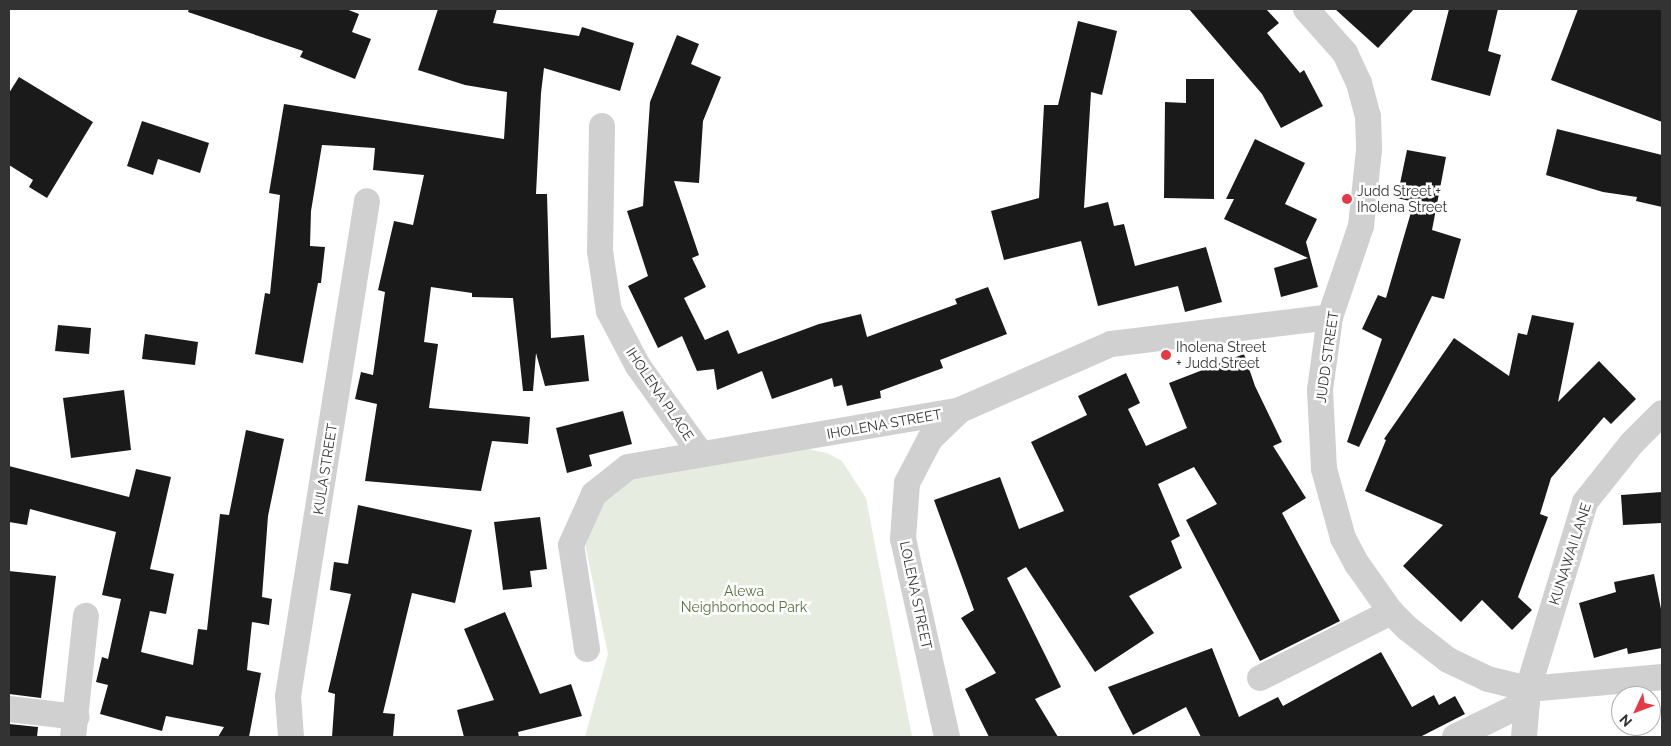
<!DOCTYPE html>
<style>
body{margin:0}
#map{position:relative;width:1671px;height:746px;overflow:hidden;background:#fff;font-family:Raleway,sans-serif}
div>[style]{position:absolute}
.green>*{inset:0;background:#e6ecdf}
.building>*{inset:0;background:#1a1a1a}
.minor>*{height:26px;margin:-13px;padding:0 13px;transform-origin:13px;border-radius:13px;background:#d0d0d0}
.dots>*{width:14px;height:14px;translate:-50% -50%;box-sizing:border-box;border:2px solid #fff;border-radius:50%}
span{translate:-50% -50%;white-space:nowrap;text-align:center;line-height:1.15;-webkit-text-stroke:5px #fff;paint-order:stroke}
.poi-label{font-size:14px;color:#333}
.left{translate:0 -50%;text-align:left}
.street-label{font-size:14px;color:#333}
.park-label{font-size:14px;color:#56703f}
.frame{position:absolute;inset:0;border:10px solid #333;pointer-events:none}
.north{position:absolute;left:1611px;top:686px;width:50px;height:50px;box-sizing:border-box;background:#fff;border:1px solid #adadad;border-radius:50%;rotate:227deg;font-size:14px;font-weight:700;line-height:20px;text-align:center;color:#333}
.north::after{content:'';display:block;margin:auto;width:18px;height:22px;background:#e63946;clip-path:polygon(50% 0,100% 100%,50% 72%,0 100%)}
</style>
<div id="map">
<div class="green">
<div style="clip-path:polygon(807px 449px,827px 453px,842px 461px,866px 498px,912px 737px,585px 737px,608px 654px,582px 530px,616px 480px)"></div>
</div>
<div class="building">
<div style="clip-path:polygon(189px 9px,346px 9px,359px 14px,352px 32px,371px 39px,355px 79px,300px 57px,303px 51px,188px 12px)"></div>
<div style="clip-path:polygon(438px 9px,497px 9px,493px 23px,579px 36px,582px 27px,634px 43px,620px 91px,544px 68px,541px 93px,536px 194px,547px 194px,551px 338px,584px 335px,589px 381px,545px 386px,536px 353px,533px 391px,523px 391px,513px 298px,472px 297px,472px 293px,431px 287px,424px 342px,438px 344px,429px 408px,530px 417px,528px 444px,492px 441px,481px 491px,365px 481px,377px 404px,355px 399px,361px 372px,373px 375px,385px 292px,378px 290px,394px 221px,413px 225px,424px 175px,373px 170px,375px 148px,322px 145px,311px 211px,310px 246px,325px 247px,321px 283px,318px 283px,303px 363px,255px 354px,265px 293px,270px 294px,280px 195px,269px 193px,284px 104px,504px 139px,507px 92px,465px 85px,418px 70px)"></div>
<div style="clip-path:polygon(1189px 9px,1266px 9px,1279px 23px,1267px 33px,1300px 73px,1304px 70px,1323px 106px,1281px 128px,1262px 94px)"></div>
<div style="clip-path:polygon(1335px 9px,1414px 9px,1378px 48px)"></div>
<div style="clip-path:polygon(1449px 9px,1498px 9px,1488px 51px,1501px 55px,1490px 96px,1431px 80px)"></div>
<div style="clip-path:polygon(1578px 9px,1662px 9px,1662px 122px,1551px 80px)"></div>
<div style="clip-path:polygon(1078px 21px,1117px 31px,1102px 95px,1091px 92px,1084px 208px,1108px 202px,1114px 226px,1124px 224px,1135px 266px,1206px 247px,1222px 302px,1185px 312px,1178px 286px,1098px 306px,1081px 241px,1004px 260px,991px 211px,1039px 198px,1044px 105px,1058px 105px)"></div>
<div style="clip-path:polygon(677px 35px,699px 44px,691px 64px,721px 77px,703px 121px,699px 183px,674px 181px,699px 255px,692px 258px,706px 287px,684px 298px,705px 340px,728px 330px,738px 354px,819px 324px,861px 314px,867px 337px,957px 304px,955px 299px,988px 287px,1007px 334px,940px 360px,943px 368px,880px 391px,881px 398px,847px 406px,842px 385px,834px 387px,832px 378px,772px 399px,762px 371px,717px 390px,714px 369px,697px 371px,682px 336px,658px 348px,628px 286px,648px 276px,627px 211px,643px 206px,650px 102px)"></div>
<div style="clip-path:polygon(19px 77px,93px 122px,47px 198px,29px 187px,33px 180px,9px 165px,9px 93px)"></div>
<div style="clip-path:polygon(1186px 79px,1214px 79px,1214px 199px,1164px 198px,1165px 102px,1186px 103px)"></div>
<div style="clip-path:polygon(142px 121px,209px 143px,200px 173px,158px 159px,153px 175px,127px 166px)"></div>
<div style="clip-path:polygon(1557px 129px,1662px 155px,1662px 207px,1636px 201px,1637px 197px,1603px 192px,1546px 175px)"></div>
<div style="clip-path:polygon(1255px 139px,1305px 163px,1285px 204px,1317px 219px,1306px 242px,1318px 287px,1281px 297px,1274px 268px,1308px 258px,1224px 219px,1234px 199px,1226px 199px)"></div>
<div style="clip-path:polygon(1407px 150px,1446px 157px,1432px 230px,1461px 239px,1444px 299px,1432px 296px,1359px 447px,1347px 442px,1382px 339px,1362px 329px,1378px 295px,1386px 298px,1414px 202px,1397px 198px)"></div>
<div style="clip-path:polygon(1532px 315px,1574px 323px,1558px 402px,1599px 361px,1636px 399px,1611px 424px,1604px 417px,1551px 478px,1540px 514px,1548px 517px,1518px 597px,1532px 610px,1512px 630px,1482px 600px,1461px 622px,1403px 566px,1443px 525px,1365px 491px,1386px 440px,1384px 439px,1454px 338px,1509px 376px,1518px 333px,1527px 335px)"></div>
<div style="clip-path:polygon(58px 325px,91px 328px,89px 354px,55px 351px)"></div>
<div style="clip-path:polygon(145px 334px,198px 342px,195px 365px,142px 359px)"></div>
<div style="clip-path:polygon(1244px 354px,1255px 386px,1282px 442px,1273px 446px,1306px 498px,1282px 513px,1340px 621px,1260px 661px,1186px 520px,1217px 504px,1194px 467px,1158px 484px,1180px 536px,1171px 541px,1182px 568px,1129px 596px,1154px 633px,1095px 672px,1026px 567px,1007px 578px,1061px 687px,1035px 699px,1058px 737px,989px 737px,965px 689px,996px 673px,961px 618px,974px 610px,934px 500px,1000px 477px,1019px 529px,1064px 511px,1031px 442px,1087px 415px,1078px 396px,1126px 373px,1140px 403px,1128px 409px,1146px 446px,1187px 428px,1169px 383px)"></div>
<div style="clip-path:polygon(124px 390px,131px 450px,71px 458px,63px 398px)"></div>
<div style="clip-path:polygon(623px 411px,632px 444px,589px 455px,592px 466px,567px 473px,556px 428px)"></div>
<div style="clip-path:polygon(246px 430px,284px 439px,268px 516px,262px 597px,272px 599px,269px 625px,252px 622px,247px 670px,261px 673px,249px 737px,218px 737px,224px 727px,166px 716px,162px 731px,100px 714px,108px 685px,96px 682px,102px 657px,108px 659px,121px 599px,102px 595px,116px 532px,30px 509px,27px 525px,9px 522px,9px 466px,129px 497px,136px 469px,171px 477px,150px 569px,174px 574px,166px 614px,150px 611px,141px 652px,193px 665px,198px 629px,207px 630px,220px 514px,229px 515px)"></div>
<div style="clip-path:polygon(1662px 492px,1662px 523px,1623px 525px,1621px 495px)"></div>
<div style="clip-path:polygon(358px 505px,472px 530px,455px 603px,412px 593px,383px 713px,395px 714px,393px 737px,332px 737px,335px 694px,328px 692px,351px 594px,330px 590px,334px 562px,348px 564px)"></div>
<div style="clip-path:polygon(540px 517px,547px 569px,530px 571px,532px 587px,503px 590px,494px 522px)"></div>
<div style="clip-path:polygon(9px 571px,56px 576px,41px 698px,9px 694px)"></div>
<div style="clip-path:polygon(1654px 574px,1662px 614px,1662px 648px,1628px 654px,1627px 648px,1594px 658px,1579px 603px,1616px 592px,1614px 582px)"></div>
<div style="clip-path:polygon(505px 612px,540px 694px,571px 684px,582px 716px,518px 732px,519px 737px,464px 737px,457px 710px,494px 700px,464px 629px)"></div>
<div style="clip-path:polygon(1212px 648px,1239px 717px,1278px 697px,1283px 706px,1381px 652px,1412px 707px,1434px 695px,1439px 705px,1455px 696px,1465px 714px,1420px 737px,1201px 737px,1186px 707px,1133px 735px,1108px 687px)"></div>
<div style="clip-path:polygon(9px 724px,38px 727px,37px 737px,9px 737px)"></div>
</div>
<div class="minor">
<div style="left:1306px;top:9px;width:59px;rotate:48.4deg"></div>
<div style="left:1345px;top:53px;width:33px;rotate:65deg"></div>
<div style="left:1359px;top:83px;width:35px;rotate:75deg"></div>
<div style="left:1368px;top:117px;width:33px;rotate:88deg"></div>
<div style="left:1369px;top:150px;width:76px;rotate:96deg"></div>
<div style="left:1361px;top:226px;width:96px;rotate:108.8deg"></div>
<div style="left:1330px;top:317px;width:74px;rotate:97.8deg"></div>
<div style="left:1320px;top:390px;width:79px;rotate:87.1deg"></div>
<div style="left:1324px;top:469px;width:72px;rotate:74.6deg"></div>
<div style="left:1343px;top:538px;width:30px;rotate:62deg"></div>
<div style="left:1357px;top:564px;width:59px;rotate:54.7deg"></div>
<div style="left:1391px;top:612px;width:23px;rotate:45deg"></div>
<div style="left:1407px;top:628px;width:52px;rotate:38deg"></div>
<div style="left:1448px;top:660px;width:44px;rotate:25.4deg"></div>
<div style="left:1488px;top:679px;width:41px;rotate:14deg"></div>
<div style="left:1528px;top:689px;width:135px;rotate:-5.1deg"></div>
<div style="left:602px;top:126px;width:125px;rotate:90.9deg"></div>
<div style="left:600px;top:251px;width:61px;rotate:81.5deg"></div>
<div style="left:609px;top:311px;width:62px;rotate:62.2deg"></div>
<div style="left:638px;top:366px;width:108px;rotate:54.4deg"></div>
<div style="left:587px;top:649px;width:105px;rotate:-98.7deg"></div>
<div style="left:571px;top:545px;width:56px;rotate:-65.7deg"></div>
<div style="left:594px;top:494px;width:43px;rotate:-38.5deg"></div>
<div style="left:628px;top:467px;width:337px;rotate:-9.7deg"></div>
<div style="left:960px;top:410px;width:165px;rotate:-23.6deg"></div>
<div style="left:1111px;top:344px;width:221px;rotate:-7deg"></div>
<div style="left:1260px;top:678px;width:147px;rotate:-26.7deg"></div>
<div style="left:9px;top:709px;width:68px;rotate:6.7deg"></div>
<div style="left:73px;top:737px;width:122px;rotate:-83.9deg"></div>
<div style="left:291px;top:737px;width:41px;rotate:-94.2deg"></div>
<div style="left:288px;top:696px;width:501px;rotate:-80.93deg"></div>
<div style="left:947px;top:737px;width:203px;rotate:-102.5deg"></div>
<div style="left:903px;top:539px;width:56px;rotate:-85.9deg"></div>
<div style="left:907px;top:483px;width:50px;rotate:-62.4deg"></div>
<div style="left:930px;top:439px;width:42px;rotate:-44deg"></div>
<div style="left:1455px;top:737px;width:80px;rotate:-25.9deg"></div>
<div style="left:1524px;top:737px;width:48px;rotate:-85.2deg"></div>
<div style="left:1528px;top:689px;width:195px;rotate:-73deg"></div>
<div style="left:1585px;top:502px;width:75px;rotate:-51.5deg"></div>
<div style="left:1632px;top:443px;width:42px;rotate:-45deg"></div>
</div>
<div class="dots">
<div style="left:1347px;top:199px;background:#e63946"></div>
<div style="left:1166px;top:355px;background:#e63946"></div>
</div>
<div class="poi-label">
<span class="left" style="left:1357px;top:199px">Judd Street +<br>Iholena Street</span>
<span class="left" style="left:1176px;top:355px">Iholena Street<br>+ Judd Street</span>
</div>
<div class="street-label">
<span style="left:1327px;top:357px;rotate:-82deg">JUDD STREET</span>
<span style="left:660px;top:394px;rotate:56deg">IHOLENA PLACE</span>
<span style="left:884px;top:424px;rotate:-10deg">IHOLENA STREET</span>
<span style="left:325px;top:469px;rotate:-81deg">KULA STREET</span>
<span style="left:1570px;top:554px;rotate:-72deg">KUNAWAI LANE</span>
<span style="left:916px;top:595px;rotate:78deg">LOLENA STREET</span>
</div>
<div class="park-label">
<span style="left:744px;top:599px">Alewa<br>Neighborhood Park</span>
</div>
<div class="frame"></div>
<div class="north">N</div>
</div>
